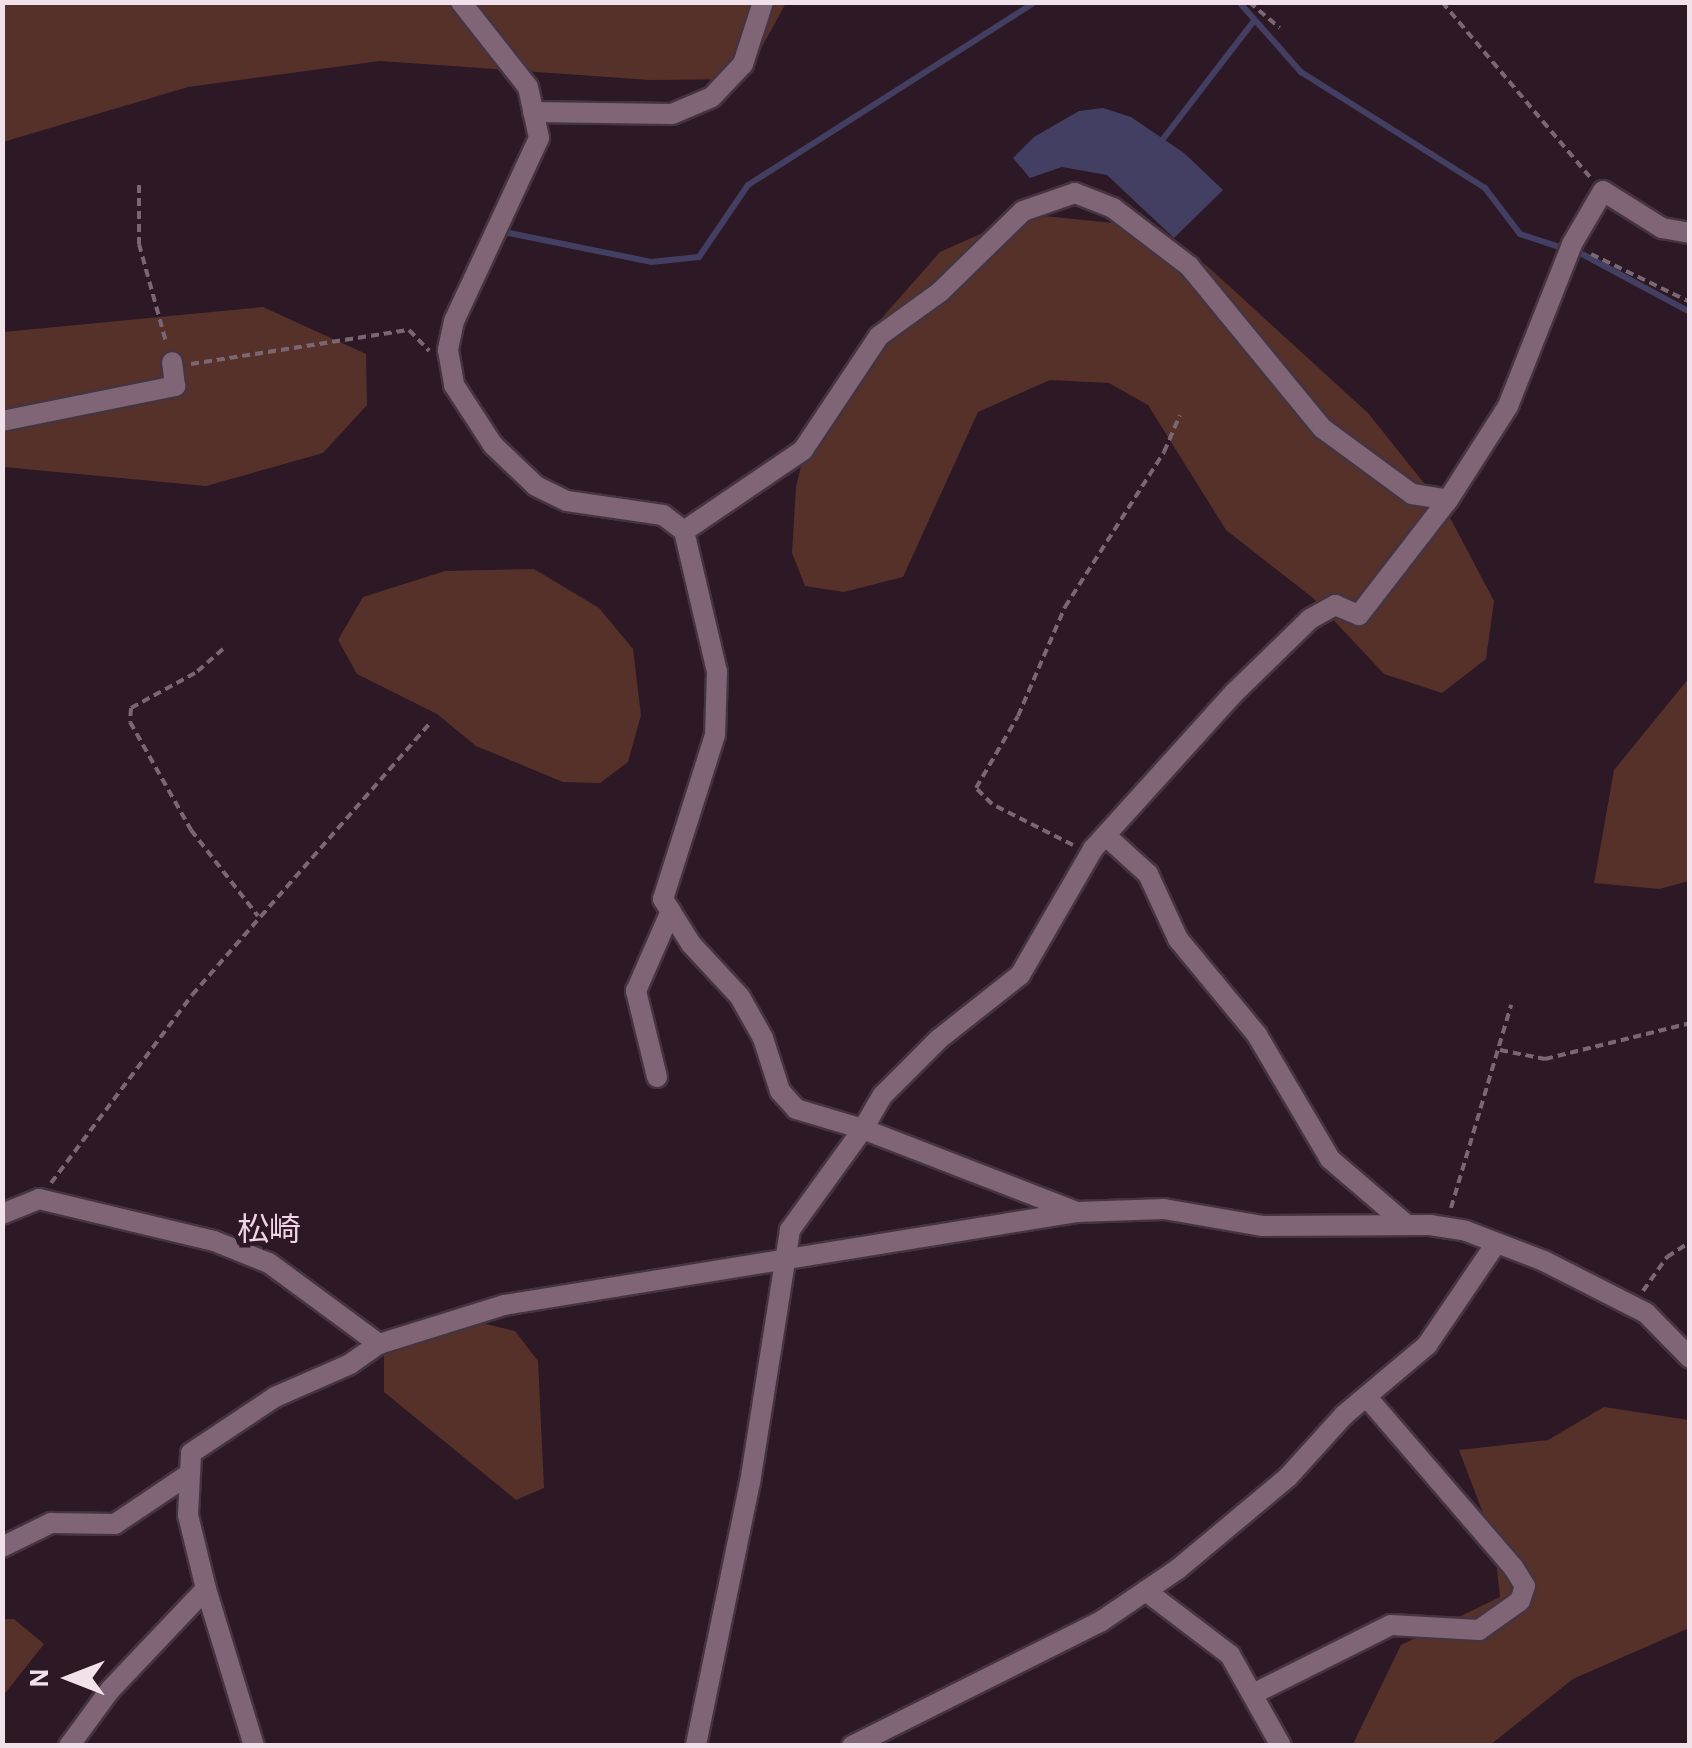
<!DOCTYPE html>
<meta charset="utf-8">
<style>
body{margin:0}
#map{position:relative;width:1692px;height:1748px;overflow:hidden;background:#2d1826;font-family:"Alegreya Sans","Noto Sans JP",sans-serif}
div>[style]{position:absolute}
.green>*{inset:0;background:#553129}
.water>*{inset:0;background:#433f63}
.stream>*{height:6px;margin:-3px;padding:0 3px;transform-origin:3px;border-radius:3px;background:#433f63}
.path>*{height:4px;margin-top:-2px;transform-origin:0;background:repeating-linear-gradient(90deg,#7a6773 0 8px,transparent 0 13px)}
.roads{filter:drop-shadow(2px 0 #45343f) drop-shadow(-2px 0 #45343f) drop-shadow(0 2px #45343f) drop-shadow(0 -2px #45343f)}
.street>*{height:20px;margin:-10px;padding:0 10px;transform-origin:10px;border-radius:10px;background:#7f6576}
span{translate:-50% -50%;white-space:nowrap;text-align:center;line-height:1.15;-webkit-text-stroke:9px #2d1826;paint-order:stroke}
.quarter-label{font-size:32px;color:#f2d4e6}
.frame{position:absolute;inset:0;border:5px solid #f1e1eb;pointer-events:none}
.north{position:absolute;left:20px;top:1628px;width:100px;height:100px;-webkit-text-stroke:8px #2d1826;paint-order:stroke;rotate:270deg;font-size:28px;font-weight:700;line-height:40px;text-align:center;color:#f1e1eb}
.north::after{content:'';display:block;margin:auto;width:35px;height:45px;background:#f1e1eb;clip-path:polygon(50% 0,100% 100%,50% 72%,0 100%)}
</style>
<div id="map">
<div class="green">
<div style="clip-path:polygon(2px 3px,786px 3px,744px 79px,651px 80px,380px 61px,188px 87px,3px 142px)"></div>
<div style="clip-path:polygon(1025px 214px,1142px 226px,1206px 265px,1368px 413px,1447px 512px,1494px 601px,1486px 659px,1442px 693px,1384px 674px,1313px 598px,1226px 530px,1148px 405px,1109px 383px,1050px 380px,978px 412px,903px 577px,844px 592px,805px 586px,792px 553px,796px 487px,810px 429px,858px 345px,940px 252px)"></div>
<div style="clip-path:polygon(263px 307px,366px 354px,367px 405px,323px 453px,206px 486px,3px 467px,3px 332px)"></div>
<div style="clip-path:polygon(534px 569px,599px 608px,633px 649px,641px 715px,628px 762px,600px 783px,563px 782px,476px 746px,437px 714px,357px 674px,338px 640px,363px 597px,445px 571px)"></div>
<div style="clip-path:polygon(1689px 678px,1689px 881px,1659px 889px,1594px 883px,1614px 770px)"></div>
<div style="clip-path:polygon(439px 1313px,515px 1331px,538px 1361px,544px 1488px,516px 1500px,384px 1392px,384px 1343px)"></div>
<div style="clip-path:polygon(1604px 1407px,1689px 1420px,1689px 1628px,1573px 1679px,1490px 1745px,1352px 1746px,1401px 1645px,1500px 1597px,1494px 1542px,1459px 1450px,1548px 1440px)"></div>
<div style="clip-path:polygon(3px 1619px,14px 1619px,44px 1644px,3px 1696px)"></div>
</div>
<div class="water">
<div style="clip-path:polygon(1103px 108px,1131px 117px,1184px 153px,1223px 190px,1174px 238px,1107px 175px,1062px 167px,1030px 178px,1013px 158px,1034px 137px,1079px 111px)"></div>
</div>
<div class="stream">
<div style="left:1239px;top:2px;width:94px;rotate:48.5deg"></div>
<div style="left:1301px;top:72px;width:218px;rotate:32.2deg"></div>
<div style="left:1485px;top:188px;width:58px;rotate:52.7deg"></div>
<div style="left:1520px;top:234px;width:67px;rotate:18.2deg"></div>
<div style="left:1584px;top:255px;width:120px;rotate:28.3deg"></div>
<div style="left:1163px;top:139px;width:149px;rotate:-52.4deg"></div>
<div style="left:509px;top:233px;width:145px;rotate:11.5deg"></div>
<div style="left:651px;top:262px;width:48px;rotate:-5.9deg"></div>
<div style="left:699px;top:257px;width:87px;rotate:-55.8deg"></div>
<div style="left:748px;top:185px;width:340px;rotate:-32.5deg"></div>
</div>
<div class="path">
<div style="left:1249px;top:2px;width:40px;rotate:40deg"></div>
<div style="left:1442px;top:2px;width:229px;rotate:49.8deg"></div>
<div style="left:139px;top:185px;width:59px;rotate:90deg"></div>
<div style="left:139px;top:244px;width:102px;rotate:74.6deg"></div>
<div style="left:1591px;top:254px;width:110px;rotate:25.9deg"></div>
<div style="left:191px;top:364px;width:221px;rotate:-8.9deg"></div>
<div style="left:409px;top:330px;width:29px;rotate:46deg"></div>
<div style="left:223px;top:649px;width:37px;rotate:139deg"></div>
<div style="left:195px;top:673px;width:73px;rotate:151.3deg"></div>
<div style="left:131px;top:708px;width:14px;rotate:94deg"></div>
<div style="left:130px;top:722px;width:124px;rotate:60.5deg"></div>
<div style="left:191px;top:830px;width:109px;rotate:52.1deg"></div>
<div style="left:1073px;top:845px;width:91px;rotate:-153.2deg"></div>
<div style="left:992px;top:804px;width:23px;rotate:-135deg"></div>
<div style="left:976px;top:788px;width:83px;rotate:-59.7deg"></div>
<div style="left:1018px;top:716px;width:119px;rotate:-66.7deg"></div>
<div style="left:1065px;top:607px;width:184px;rotate:-57.4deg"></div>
<div style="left:1164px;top:452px;width:40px;rotate:-66.6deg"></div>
<div style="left:1500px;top:1050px;width:46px;rotate:11.3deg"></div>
<div style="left:1545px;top:1059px;width:149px;rotate:-13.9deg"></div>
<div style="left:51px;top:1183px;width:235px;rotate:-53.1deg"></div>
<div style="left:192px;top:995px;width:363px;rotate:-48.8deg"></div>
<div style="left:1451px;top:1208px;width:212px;rotate:-73.5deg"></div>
<div style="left:1643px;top:1291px;width:42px;rotate:-54.8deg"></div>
<div style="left:1667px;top:1257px;width:27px;rotate:-33deg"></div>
</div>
<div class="roads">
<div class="street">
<div style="left:461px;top:2px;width:108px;rotate:51.8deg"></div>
<div style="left:528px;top:87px;width:52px;rotate:77.8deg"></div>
<div style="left:539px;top:138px;width:202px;rotate:114.9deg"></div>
<div style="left:454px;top:321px;width:30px;rotate:102deg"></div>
<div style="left:448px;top:350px;width:36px;rotate:80deg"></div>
<div style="left:454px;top:385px;width:72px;rotate:57deg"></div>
<div style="left:493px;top:445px;width:59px;rotate:43.6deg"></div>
<div style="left:536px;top:486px;width:34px;rotate:26deg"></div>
<div style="left:567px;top:501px;width:97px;rotate:8.3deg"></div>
<div style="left:663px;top:515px;width:26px;rotate:37deg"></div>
<div style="left:684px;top:531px;width:145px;rotate:76.8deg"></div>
<div style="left:717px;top:672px;width:63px;rotate:91.8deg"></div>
<div style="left:715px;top:735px;width:172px;rotate:107.6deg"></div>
<div style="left:663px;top:899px;width:53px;rotate:58.1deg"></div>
<div style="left:691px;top:944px;width:72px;rotate:47.2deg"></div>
<div style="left:740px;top:997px;width:47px;rotate:60.7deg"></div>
<div style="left:763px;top:1038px;width:56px;rotate:72.2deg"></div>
<div style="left:780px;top:1091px;width:24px;rotate:48deg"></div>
<div style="left:796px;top:1109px;width:70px;rotate:16.6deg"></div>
<div style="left:863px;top:1129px;width:125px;rotate:125.9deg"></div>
<div style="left:790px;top:1230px;width:255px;rotate:99deg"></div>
<div style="left:750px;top:1482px;width:269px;rotate:101.6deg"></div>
<div style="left:533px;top:112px;width:139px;rotate:0.8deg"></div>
<div style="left:672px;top:114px;width:43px;rotate:-23deg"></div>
<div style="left:712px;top:97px;width:45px;rotate:-46.8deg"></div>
<div style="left:743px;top:64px;width:65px;rotate:-72.1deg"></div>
<div style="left:2px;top:421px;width:177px;rotate:-11.4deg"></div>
<div style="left:175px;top:386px;width:24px;rotate:-97deg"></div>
<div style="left:684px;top:531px;width:144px;rotate:-34.2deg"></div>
<div style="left:803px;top:450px;width:137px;rotate:-56.3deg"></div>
<div style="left:879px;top:336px;width:75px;rotate:-35.8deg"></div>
<div style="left:940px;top:292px;width:116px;rotate:-44.3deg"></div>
<div style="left:1023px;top:211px;width:55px;rotate:-19.1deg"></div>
<div style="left:1075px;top:193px;width:41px;rotate:21.5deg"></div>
<div style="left:1113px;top:208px;width:96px;rotate:37.3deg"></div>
<div style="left:1189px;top:266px;width:210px;rotate:50.6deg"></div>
<div style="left:1322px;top:428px;width:112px;rotate:36.3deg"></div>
<div style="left:1412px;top:494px;width:36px;rotate:9deg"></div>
<div style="left:1448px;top:500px;width:112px;rotate:-57.4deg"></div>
<div style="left:1508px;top:406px;width:174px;rotate:-68.4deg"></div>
<div style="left:1572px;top:244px;width:61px;rotate:-59.7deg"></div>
<div style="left:1603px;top:191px;width:70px;rotate:32.1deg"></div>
<div style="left:1662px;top:228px;width:28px;rotate:10deg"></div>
<div style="left:1106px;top:836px;width:57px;rotate:42.1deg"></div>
<div style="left:1148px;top:874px;width:72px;rotate:65.2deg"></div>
<div style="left:1178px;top:939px;width:124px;rotate:50.5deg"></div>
<div style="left:1257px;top:1035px;width:144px;rotate:59.5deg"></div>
<div style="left:1330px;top:1159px;width:101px;rotate:40.6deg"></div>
<div style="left:657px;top:1077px;width:89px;rotate:-103.7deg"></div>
<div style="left:636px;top:991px;width:87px;rotate:-66.4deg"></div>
<div style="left:1077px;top:1212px;width:230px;rotate:-158.8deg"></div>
<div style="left:863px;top:1129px;width:39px;rotate:-60deg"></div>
<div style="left:883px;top:1095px;width:79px;rotate:-45deg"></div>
<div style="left:939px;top:1039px;width:103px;rotate:-38.3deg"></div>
<div style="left:1020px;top:975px;width:146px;rotate:-59.9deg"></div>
<div style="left:1093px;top:849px;width:210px;rotate:-47.9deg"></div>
<div style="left:1234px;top:693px;width:106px;rotate:-44.2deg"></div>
<div style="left:1310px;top:619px;width:29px;rotate:-29deg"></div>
<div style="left:1335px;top:605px;width:26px;rotate:23deg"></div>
<div style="left:1359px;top:615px;width:145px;rotate:-52.3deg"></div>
<div style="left:2px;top:1214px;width:40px;rotate:-22deg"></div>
<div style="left:39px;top:1199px;width:180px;rotate:13.5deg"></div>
<div style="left:214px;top:1241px;width:59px;rotate:21.8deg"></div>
<div style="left:269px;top:1263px;width:137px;rotate:36.4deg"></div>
<div style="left:379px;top:1344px;width:131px;rotate:-17.3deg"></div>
<div style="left:504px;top:1305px;width:580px;rotate:-9.22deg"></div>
<div style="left:1077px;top:1212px;width:87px;rotate:-2deg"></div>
<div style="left:1164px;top:1209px;width:99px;rotate:9.8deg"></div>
<div style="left:1262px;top:1226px;width:168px;rotate:-0.3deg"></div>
<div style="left:1430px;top:1225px;width:36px;rotate:9deg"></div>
<div style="left:1466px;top:1231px;width:84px;rotate:21deg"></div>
<div style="left:1544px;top:1261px;width:114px;rotate:27deg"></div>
<div style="left:1646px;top:1313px;width:63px;rotate:45.6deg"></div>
<div style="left:2px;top:1547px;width:55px;rotate:-26.1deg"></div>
<div style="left:51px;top:1523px;width:64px;rotate:0.9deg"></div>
<div style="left:115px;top:1524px;width:88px;rotate:-33.9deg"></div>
<div style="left:206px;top:1589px;width:164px;rotate:73deg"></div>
<div style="left:1146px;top:1591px;width:106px;rotate:37.3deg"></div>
<div style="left:1230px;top:1655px;width:104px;rotate:60.7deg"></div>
<div style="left:1253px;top:1694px;width:154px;rotate:-26.6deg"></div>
<div style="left:1391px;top:1625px;width:88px;rotate:3.3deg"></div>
<div style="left:1479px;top:1630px;width:50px;rotate:-35.3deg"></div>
<div style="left:1520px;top:1601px;width:16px;rotate:-72deg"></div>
<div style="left:1525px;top:1586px;width:22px;rotate:-122deg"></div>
<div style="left:1513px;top:1567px;width:224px;rotate:-130.7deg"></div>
<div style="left:69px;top:1746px;width:69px;rotate:-53.8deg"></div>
<div style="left:110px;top:1690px;width:139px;rotate:-46.5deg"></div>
<div style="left:206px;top:1589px;width:76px;rotate:-103.7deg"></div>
<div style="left:188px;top:1515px;width:62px;rotate:-87.2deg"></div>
<div style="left:191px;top:1453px;width:101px;rotate:-33.7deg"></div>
<div style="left:275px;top:1397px;width:82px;rotate:-23.7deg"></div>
<div style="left:350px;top:1364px;width:35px;rotate:-35deg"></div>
<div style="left:852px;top:1746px;width:277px;rotate:-26.6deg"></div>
<div style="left:1100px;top:1622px;width:94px;rotate:-34.2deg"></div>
<div style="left:1178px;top:1569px;width:143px;rotate:-39.9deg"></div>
<div style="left:1288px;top:1477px;width:84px;rotate:-47.9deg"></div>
<div style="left:1344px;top:1415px;width:109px;rotate:-40.1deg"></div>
<div style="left:1427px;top:1345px;width:121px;rotate:-55.8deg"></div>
</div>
</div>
<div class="quarter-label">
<span style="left:269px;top:1230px">松崎</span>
</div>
<div class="frame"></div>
<div class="north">N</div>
</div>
